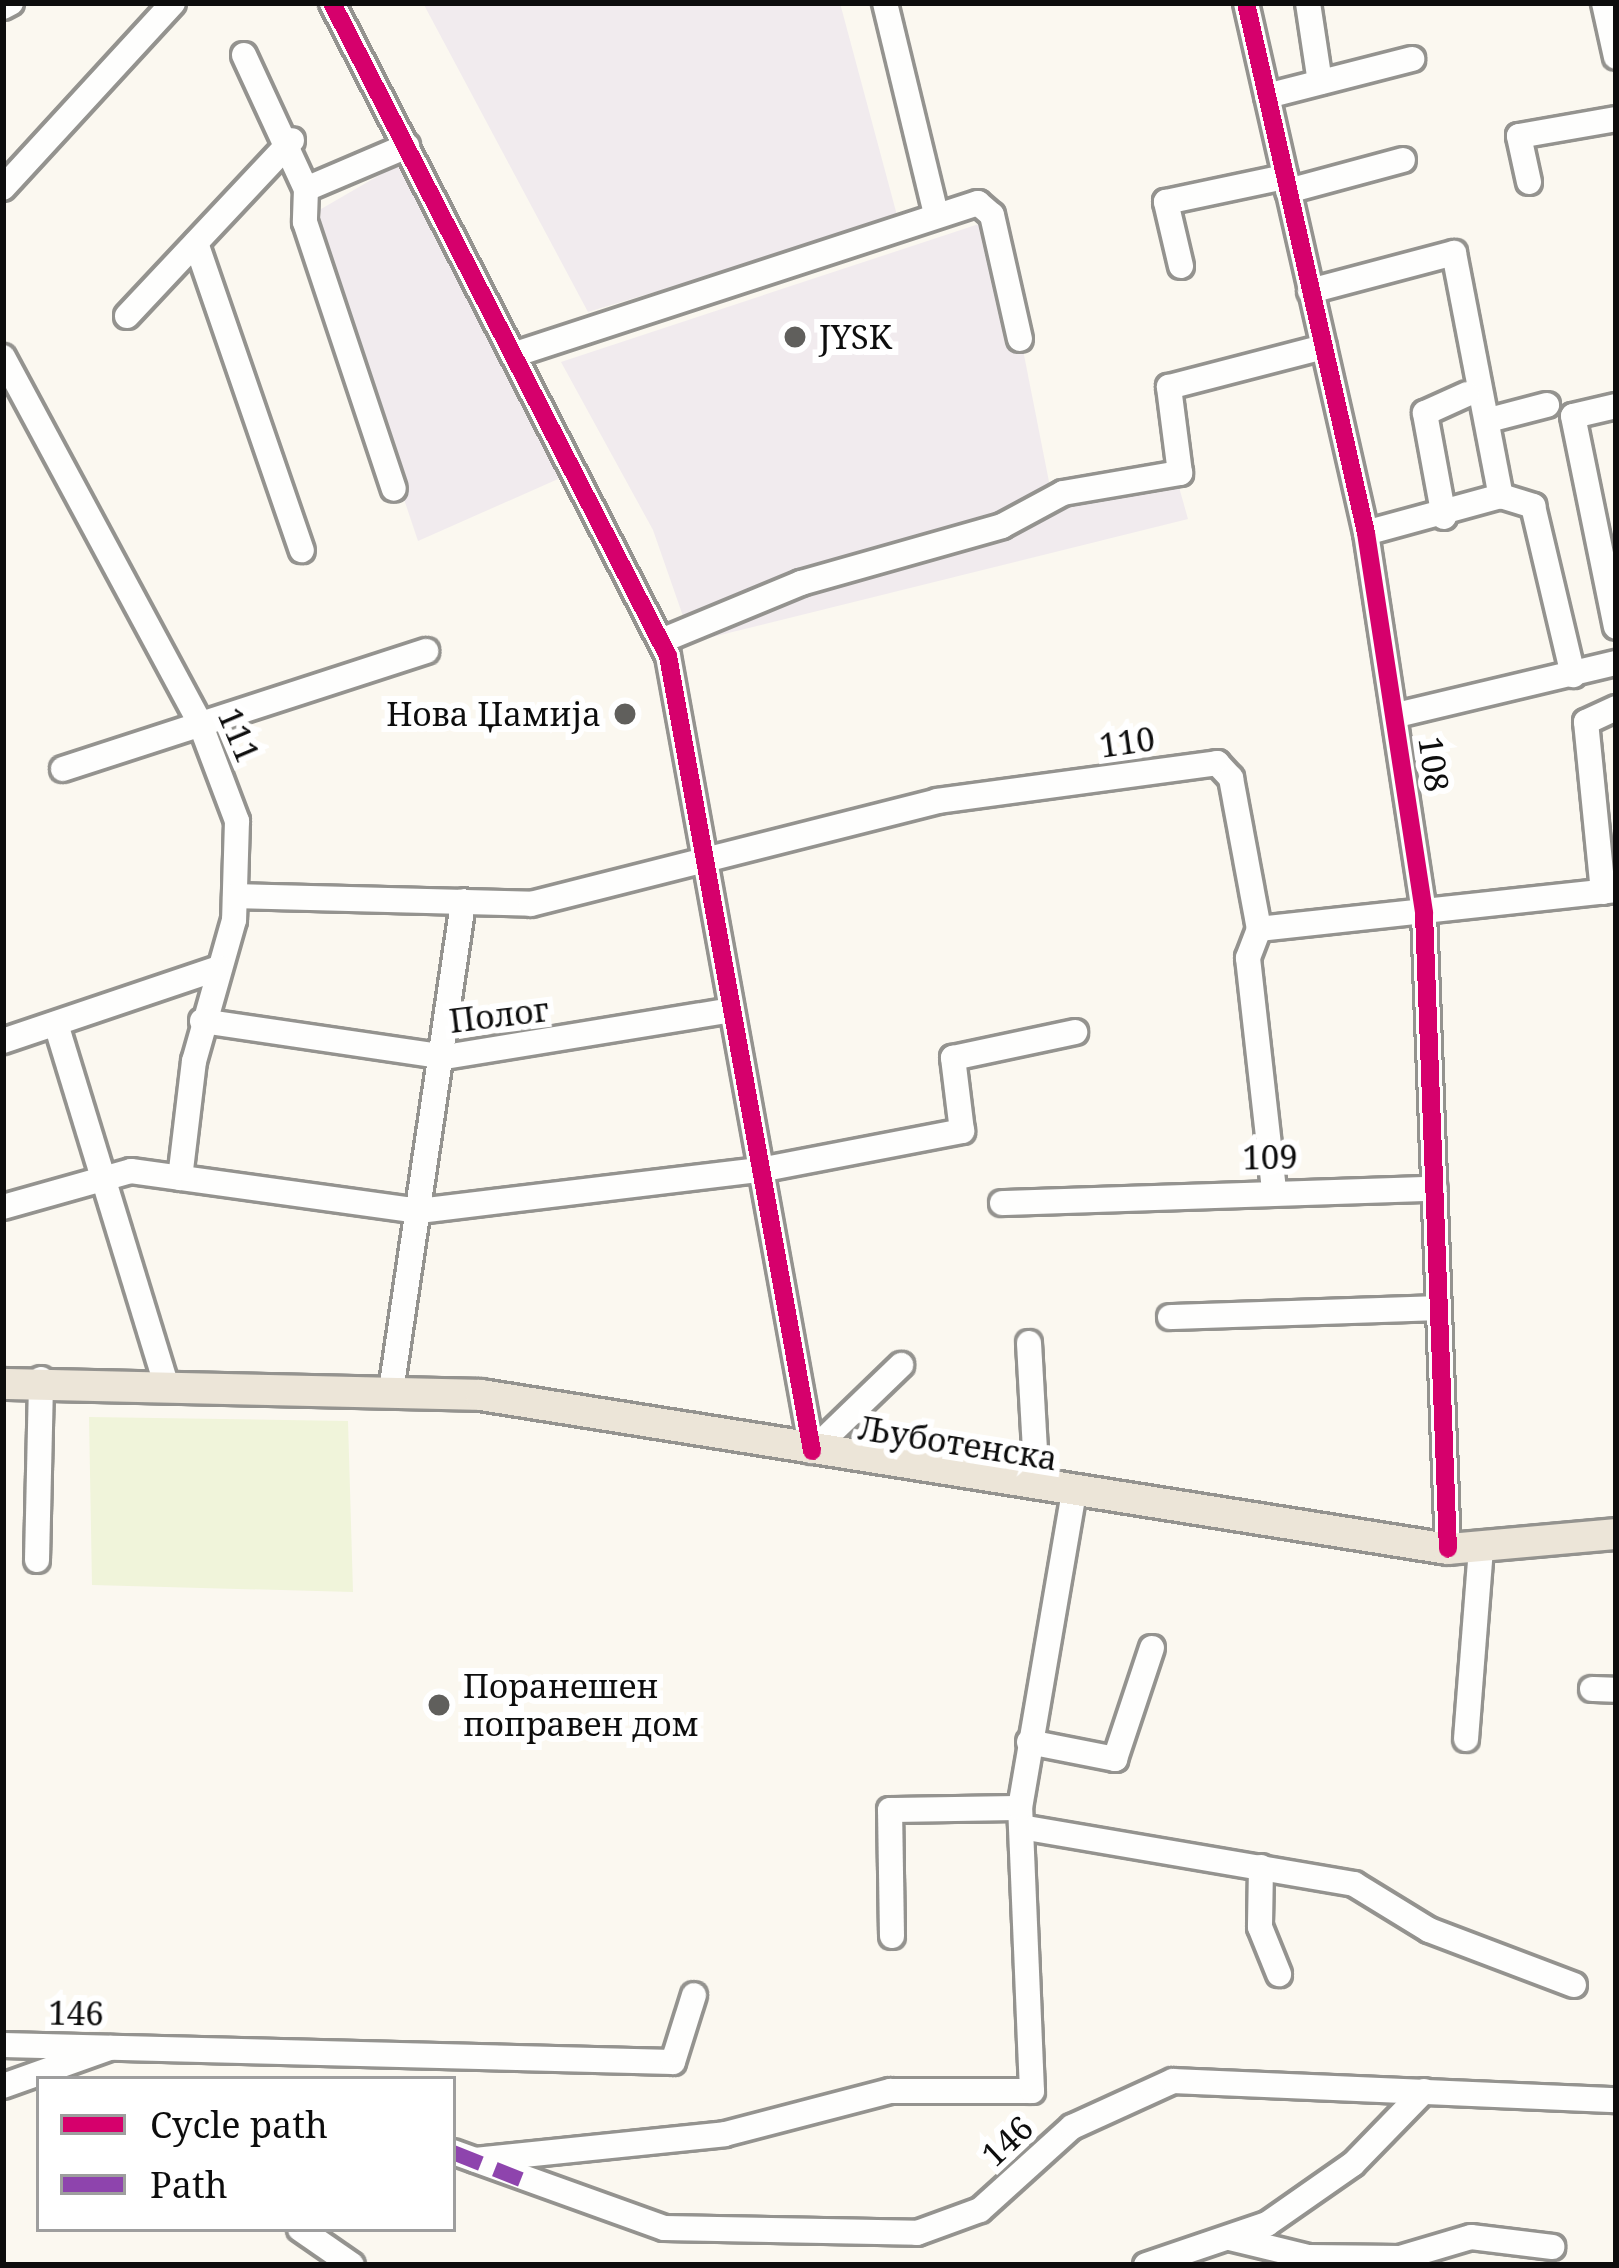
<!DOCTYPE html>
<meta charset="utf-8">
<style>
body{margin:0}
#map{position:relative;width:1619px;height:2268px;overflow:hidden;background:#fbf8f0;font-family:"Noto Serif",serif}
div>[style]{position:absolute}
.industrial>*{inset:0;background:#f1ebee}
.pitch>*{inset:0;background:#f0f4da}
.roads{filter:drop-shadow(3px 0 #94938f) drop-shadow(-3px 0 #94938f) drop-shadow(0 3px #94938f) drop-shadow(0 -3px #94938f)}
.minor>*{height:24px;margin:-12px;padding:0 12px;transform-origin:12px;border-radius:12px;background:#fefefd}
.major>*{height:30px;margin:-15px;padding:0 15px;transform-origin:15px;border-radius:15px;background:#ece5d8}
.quiet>*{height:15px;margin-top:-7.5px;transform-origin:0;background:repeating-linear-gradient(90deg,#8e44ad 0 30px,transparent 0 45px)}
.cycleway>*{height:18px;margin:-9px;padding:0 9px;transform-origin:9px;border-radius:9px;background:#d6006c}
.dots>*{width:33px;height:33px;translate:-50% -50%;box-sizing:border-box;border:6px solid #fff;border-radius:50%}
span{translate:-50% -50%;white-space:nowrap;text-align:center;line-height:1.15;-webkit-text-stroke:12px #fff;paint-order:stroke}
.poi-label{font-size:33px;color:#0d0d0d}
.left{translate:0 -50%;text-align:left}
.right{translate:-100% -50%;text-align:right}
.street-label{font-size:33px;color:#0d0d0d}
.frame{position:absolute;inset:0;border:6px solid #0d0d0d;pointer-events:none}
.legend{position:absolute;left:36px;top:2076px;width:420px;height:156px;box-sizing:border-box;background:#fff;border:3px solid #9e9e9e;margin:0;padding:15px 21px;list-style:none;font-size:36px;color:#0d0d0d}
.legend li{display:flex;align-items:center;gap:24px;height:60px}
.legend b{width:60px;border:3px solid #9e9e9e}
</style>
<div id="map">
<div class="industrial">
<div style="clip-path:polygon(423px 3px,840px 3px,898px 219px,588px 312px)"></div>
<div style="clip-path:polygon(409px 158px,567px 475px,418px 541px,309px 216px)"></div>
<div style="clip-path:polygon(997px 218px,1053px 502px,1177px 480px,1188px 519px,692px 642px,653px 530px,561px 362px)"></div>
</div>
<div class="pitch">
<div style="clip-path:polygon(89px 1417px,348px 1421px,353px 1592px,92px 1585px)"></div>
</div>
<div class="roads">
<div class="minor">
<div style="left:332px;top:3px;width:734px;rotate:62.77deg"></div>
<div style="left:668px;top:656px;width:808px;rotate:79.73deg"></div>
<div style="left:885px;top:3px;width:217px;rotate:76.4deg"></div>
<div style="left:1246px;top:3px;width:543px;rotate:77.24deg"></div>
<div style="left:1366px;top:533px;width:385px;rotate:81.3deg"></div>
<div style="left:1424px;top:914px;width:635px;rotate:87.84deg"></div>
<div style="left:1308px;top:3px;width:80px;rotate:81.4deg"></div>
<div style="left:1604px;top:3px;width:55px;rotate:77.5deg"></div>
<div style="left:3px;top:7px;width:9px;rotate:-27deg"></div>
<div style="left:244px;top:55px;width:148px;rotate:65.2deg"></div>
<div style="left:306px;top:189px;width:110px;rotate:-23.1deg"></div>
<div style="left:1267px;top:96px;width:150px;rotate:-14.3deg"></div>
<div style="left:1529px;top:182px;width:47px;rotate:-102.3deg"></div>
<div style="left:1519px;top:136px;width:98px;rotate:-9.9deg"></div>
<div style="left:3px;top:188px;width:251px;rotate:-47.4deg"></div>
<div style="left:306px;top:189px;width:33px;rotate:92deg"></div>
<div style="left:305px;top:222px;width:281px;rotate:71.6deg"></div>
<div style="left:1288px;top:191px;width:119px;rotate:-15.1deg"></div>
<div style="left:196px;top:243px;width:325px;rotate:71deg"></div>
<div style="left:1181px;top:266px;width:66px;rotate:-103.2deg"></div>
<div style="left:1166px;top:202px;width:122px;rotate:-11.9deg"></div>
<div style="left:1310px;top:291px;width:149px;rotate:-14.8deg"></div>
<div style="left:1454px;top:253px;width:248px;rotate:79.1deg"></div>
<div style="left:1501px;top:496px;width:140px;rotate:164.7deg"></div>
<div style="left:127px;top:316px;width:241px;rotate:-46.8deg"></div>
<div style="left:516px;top:354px;width:486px;rotate:-18.1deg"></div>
<div style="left:978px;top:203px;width:18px;rotate:41deg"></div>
<div style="left:992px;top:215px;width:127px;rotate:77.3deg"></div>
<div style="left:3px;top:357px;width:416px;rotate:61.7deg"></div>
<div style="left:200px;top:723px;width:105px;rotate:69.3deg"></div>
<div style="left:237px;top:821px;width:99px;rotate:91.7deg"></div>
<div style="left:234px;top:920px;width:147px;rotate:105.8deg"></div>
<div style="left:194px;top:1061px;width:118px;rotate:96.8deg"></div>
<div style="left:1616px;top:406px;width:44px;rotate:166.9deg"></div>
<div style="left:1573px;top:416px;width:215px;rotate:78.5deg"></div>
<div style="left:1489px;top:420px;width:60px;rotate:-14.5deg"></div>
<div style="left:1501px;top:496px;width:34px;rotate:17deg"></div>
<div style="left:1533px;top:506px;width:174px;rotate:76.7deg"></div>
<div style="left:1444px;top:517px;width:106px;rotate:-100.4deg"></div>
<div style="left:1425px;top:413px;width:46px;rotate:-24.3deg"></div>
<div style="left:661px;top:641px;width:152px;rotate:-22.5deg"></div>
<div style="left:801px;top:583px;width:209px;rotate:-15.8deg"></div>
<div style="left:1002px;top:526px;width:69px;rotate:-28.4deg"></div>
<div style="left:1063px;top:493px;width:119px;rotate:-9.7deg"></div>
<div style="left:1180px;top:473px;width:87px;rotate:-97.3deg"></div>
<div style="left:1169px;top:387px;width:160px;rotate:-14.5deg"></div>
<div style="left:1397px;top:715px;width:225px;rotate:-13.4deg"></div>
<div style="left:63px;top:769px;width:382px;rotate:-18deg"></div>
<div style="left:1603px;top:892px;width:171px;rotate:-95.7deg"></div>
<div style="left:1586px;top:722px;width:33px;rotate:-25deg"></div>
<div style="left:235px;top:896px;width:296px;rotate:1.5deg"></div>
<div style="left:531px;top:904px;width:419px;rotate:-14.2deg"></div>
<div style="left:937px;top:801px;width:283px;rotate:-7.7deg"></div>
<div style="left:1217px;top:763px;width:21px;rotate:47deg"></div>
<div style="left:1231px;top:778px;width:154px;rotate:79.5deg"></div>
<div style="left:1259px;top:929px;width:359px;rotate:-6.2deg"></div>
<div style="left:1259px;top:929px;width:31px;rotate:111deg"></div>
<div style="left:1248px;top:958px;width:233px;rotate:83.6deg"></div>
<div style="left:202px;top:1021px;width:246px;rotate:8.4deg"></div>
<div style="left:445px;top:1057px;width:290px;rotate:-9.3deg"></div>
<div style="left:56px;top:1024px;width:372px;rotate:73deg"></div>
<div style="left:3px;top:1041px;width:228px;rotate:-18.7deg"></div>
<div style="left:1002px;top:1203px;width:433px;rotate:-1.9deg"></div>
<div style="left:3px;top:1207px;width:133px;rotate:-15.7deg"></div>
<div style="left:131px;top:1171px;width:291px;rotate:7.9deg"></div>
<div style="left:419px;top:1211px;width:343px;rotate:-6.9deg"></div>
<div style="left:760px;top:1170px;width:206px;rotate:-10.9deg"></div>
<div style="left:962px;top:1131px;width:74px;rotate:-97deg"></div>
<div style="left:953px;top:1058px;width:125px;rotate:-12deg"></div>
<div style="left:1170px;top:1317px;width:266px;rotate:-1.9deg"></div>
<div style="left:1029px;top:1343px;width:141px;rotate:86.8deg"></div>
<div style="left:391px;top:1391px;width:495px;rotate:-81.6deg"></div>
<div style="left:812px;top:1451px;width:124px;rotate:-44deg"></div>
<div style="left:37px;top:1560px;width:181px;rotate:-88.7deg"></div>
<div style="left:1592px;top:1689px;width:24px;rotate:2deg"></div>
<div style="left:1466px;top:1739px;width:191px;rotate:-85.5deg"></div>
<div style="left:1029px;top:1742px;width:88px;rotate:11.2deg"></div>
<div style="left:1115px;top:1759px;width:117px;rotate:-71.6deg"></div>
<div style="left:1027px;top:1828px;width:332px;rotate:9.7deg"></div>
<div style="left:1354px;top:1884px;width:88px;rotate:31.5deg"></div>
<div style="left:1429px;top:1930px;width:155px;rotate:20.8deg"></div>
<div style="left:1261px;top:1867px;width:60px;rotate:91deg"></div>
<div style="left:1260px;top:1927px;width:51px;rotate:68deg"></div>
<div style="left:892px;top:1936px;width:126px;rotate:-90.9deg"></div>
<div style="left:890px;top:1810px;width:130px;rotate:-0.9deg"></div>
<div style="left:3px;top:2045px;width:670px;rotate:1.45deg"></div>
<div style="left:673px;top:2062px;width:70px;rotate:-72.6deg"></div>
<div style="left:3px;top:2086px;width:114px;rotate:-19.6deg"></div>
<div style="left:453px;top:2152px;width:224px;rotate:19.8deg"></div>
<div style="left:664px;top:2228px;width:253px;rotate:1.1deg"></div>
<div style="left:917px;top:2233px;width:67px;rotate:-20.1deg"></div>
<div style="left:980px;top:2210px;width:124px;rotate:-42.1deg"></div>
<div style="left:1072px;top:2127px;width:111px;rotate:-24.5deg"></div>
<div style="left:1173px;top:2081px;width:443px;rotate:2.5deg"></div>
<div style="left:475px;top:2160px;width:251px;rotate:-5.9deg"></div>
<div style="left:725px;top:2134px;width:171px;rotate:-14.6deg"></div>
<div style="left:890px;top:2091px;width:142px"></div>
<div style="left:1032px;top:2091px;width:283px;rotate:-92.4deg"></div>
<div style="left:1020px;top:1808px;width:322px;rotate:-80.3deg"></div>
<div style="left:300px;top:2229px;width:63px;rotate:34.7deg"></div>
<div style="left:1230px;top:2238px;width:80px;rotate:13.7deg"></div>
<div style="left:1308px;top:2257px;width:92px;rotate:0.6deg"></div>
<div style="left:1400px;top:2258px;width:74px;rotate:-16.5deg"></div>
<div style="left:1471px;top:2237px;width:82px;rotate:7deg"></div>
<div style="left:1146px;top:2265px;width:128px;rotate:-18.7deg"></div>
<div style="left:1267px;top:2224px;width:105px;rotate:-34.9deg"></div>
<div style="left:1353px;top:2164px;width:102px;rotate:-45.8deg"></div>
</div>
<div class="major">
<div style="left:3px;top:1384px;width:478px;rotate:1.3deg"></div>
<div style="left:481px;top:1395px;width:979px;rotate:9.05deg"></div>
<div style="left:1448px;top:1549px;width:169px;rotate:-5.1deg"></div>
</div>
</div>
<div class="quiet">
<div style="left:453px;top:2152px;width:73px;rotate:21.7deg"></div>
</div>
<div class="cycleway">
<div style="left:332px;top:3px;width:734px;rotate:62.77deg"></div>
<div style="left:668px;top:656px;width:808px;rotate:79.73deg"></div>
<div style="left:1246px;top:3px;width:543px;rotate:77.24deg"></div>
<div style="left:1366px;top:533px;width:385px;rotate:81.3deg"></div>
<div style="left:1424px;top:914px;width:635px;rotate:87.84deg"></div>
</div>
<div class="dots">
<div style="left:795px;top:337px;background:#605f5c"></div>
<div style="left:625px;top:714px;background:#605f5c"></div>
<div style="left:439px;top:1705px;background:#605f5c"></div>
</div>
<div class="poi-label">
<span class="left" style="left:819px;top:337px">JYSK</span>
<span class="right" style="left:601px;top:714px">Нова Џамија</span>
<span class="left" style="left:463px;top:1705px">Поранешен<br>поправен дом</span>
</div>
<div class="street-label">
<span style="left:239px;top:735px;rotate:67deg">111</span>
<span style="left:1127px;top:742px;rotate:-8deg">110</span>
<span style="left:1434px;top:764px;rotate:82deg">108</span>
<span style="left:499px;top:1015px;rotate:-7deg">Полог</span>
<span style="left:1270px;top:1157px;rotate:-1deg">109</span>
<span style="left:958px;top:1443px;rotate:9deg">Љуботенска</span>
<span style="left:76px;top:2013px;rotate:1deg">146</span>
<span style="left:1007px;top:2141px;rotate:-43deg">146</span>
</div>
<div class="frame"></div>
<ul class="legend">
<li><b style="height:15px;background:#d6006c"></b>Cycle path</li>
<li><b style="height:15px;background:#8e44ad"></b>Path</li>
</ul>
</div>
